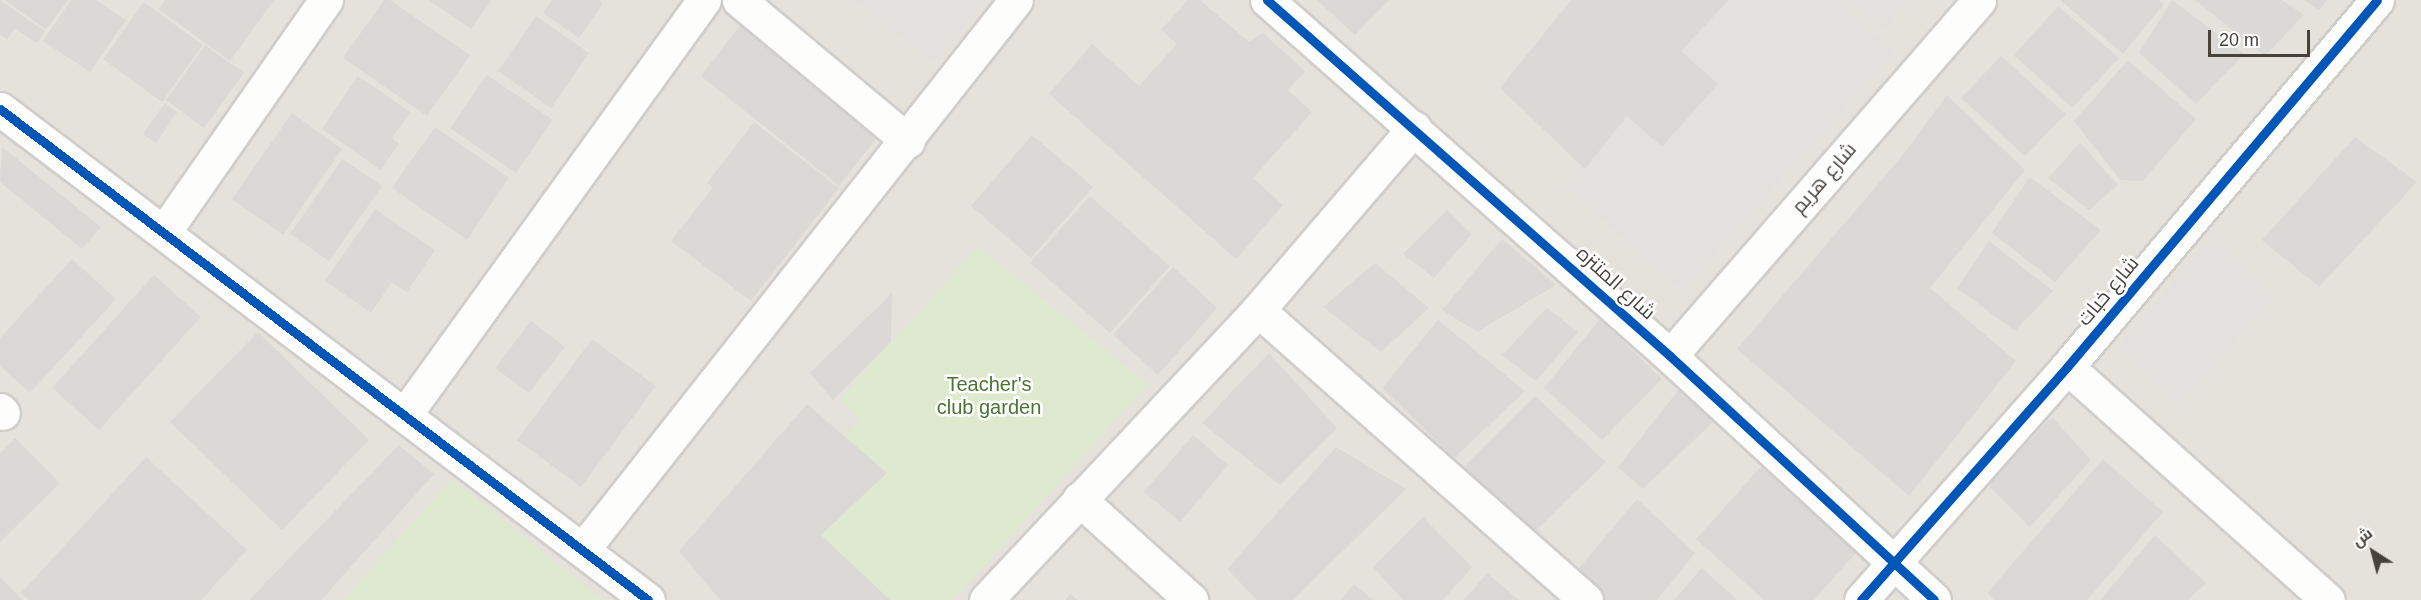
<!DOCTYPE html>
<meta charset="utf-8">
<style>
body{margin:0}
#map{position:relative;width:2421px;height:600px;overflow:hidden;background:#f2f0ed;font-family:Helvetica,Cairo,sans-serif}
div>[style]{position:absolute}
.residential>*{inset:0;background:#e5e2dc}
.green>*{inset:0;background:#dfe9d0}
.parking>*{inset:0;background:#e3e1de}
.building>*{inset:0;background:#dbd9d6}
.roads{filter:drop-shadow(2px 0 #d0cecb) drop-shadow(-2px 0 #d0cecb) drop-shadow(0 2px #d0cecb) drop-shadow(0 -2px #d0cecb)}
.minor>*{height:33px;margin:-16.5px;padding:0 16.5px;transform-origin:16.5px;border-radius:16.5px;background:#fdfdfc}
.cycleway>*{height:9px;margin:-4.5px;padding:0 4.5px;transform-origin:4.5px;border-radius:4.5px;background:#0057b8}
span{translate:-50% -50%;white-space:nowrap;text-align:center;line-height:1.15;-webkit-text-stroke:5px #fff;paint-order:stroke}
.street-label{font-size:20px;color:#47423a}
.park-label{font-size:20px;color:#4a7432}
.north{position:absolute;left:2343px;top:522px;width:60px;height:60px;-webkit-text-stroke:4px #fff;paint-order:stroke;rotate:324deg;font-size:16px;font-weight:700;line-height:24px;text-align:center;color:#47423a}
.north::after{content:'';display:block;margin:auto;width:21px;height:27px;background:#47423a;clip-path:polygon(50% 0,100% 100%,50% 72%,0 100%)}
.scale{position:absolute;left:2208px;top:30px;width:102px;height:27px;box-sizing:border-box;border:3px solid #47423a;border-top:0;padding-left:8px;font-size:18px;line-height:21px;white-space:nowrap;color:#47423a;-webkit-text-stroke:4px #fff;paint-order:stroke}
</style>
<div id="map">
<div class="residential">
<div style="clip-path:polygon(0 0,2421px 0,2421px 600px,0 600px)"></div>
</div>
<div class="green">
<div style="clip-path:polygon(978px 247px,1148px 384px,953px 600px,890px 600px,821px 535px,845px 437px,860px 419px,840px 399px)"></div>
<div style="clip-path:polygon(452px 479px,602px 600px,343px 600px)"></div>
</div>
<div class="parking">
<div style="clip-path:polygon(856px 0,988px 0,933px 63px)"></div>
<div style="clip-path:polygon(1729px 0,1836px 0,1893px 53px,1682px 290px,1565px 186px,1627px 116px,1662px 147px,1718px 84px,1681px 51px)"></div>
<div style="clip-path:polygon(1852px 0,1907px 0,1884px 29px)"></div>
<div style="clip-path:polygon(2213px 235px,2274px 296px,2178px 405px,2119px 345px)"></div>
</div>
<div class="building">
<div style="clip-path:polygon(0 0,45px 31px,37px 43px,15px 28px,7px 39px,0 34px)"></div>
<div style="clip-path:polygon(5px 0,68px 0,46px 30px)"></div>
<div style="clip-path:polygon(71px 0,96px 0,126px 20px,90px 72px,43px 41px)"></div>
<div style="clip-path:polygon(165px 0,274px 0,230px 61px,158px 9px)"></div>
<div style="clip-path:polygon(384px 0,390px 0,470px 55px,427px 116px,343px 58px)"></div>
<div style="clip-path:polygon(429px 0,492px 0,471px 29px)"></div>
<div style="clip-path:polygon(552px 0,599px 0,603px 3px,579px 38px,543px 13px)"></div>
<div style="clip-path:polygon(1188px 0,1200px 0,1249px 42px,1263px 33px,1305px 71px,1288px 90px,1312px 112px,1253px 178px,1283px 205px,1236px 259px,1049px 94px,1092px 44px,1139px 86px,1177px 44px,1161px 30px)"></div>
<div style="clip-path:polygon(1317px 0,1389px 0,1355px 35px)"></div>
<div style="clip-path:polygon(1571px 0,1729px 0,1681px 51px,1718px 84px,1662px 147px,1627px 116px,1585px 169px,1500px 88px)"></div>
<div style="clip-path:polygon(2060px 0,2159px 0,2164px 4px,2123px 54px)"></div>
<div style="clip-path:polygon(2172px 0,2244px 54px,2196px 104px,2139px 53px)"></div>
<div style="clip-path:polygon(2195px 0,2282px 0,2304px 15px,2265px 56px)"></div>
<div style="clip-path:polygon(2303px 0,2327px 0,2319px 10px)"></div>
<div style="clip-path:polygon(144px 2px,203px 45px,162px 102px,103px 59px)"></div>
<div style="clip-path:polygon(758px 2px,899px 110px,839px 186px,701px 76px)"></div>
<div style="clip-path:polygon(2058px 6px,2119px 58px,2072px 108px,2014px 55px)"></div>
<div style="clip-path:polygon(536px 16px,589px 53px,551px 108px,498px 71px)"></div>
<div style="clip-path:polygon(205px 45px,244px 73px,204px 128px,166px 100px)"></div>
<div style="clip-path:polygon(2001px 56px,2066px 114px,2025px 156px,1961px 98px)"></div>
<div style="clip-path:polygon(2128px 60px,2196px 119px,2143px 181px,2120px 180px,2074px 121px)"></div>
<div style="clip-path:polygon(487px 75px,553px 120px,516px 173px,450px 128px)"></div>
<div style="clip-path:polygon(358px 76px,410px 112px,392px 138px,399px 143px,381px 170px,322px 129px)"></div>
<div style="clip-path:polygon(1947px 95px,2025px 170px,1930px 288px,2016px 361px,1909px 496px,1737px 349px,1902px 156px)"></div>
<div style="clip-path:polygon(165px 103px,177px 112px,156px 143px,143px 134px)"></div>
<div style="clip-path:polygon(292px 113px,342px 149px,283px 235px,232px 199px)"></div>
<div style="clip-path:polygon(754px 122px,839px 188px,751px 301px,671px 241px,713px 187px,707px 183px)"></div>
<div style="clip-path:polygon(435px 127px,509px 178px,467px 240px,392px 188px)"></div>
<div style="clip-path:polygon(1032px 135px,1093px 187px,1031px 258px,971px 206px)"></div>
<div style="clip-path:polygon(2355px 137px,2417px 182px,2319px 287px,2262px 240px)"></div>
<div style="clip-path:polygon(2080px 143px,2118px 185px,2089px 210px,2048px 178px)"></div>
<div style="clip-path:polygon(2px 147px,101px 227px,82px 249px,0 182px)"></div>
<div style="clip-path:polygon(342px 159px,382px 186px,329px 261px,290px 234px)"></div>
<div style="clip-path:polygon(2030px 177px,2101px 230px,2055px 282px,1992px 233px)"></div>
<div style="clip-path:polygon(1090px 196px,1170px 266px,1110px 333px,1030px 263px)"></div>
<div style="clip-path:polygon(375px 209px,435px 250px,407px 292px,392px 282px,371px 313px,325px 281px)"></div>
<div style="clip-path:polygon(1447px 210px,1472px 234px,1434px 278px,1403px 254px)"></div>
<div style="clip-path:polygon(1502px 239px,1556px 285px,1477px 332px,1442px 310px)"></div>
<div style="clip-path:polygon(1989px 241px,2053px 291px,2015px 331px,1957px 288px)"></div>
<div style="clip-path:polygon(72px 259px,116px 299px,30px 393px,0 366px,0 338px)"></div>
<div style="clip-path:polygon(1375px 263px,1429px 308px,1381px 352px,1323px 307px)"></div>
<div style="clip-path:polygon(1173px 267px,1217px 308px,1158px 375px,1113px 335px)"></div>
<div style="clip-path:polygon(154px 275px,201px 317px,99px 430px,52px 388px)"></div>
<div style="clip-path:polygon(892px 293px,891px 342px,833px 400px,810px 373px)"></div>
<div style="clip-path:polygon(1547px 308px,1578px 332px,1536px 381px,1502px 355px)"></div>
<div style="clip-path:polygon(1600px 319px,1662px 379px,1602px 440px,1544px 388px)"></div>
<div style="clip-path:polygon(1438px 320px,1525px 391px,1454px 458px,1382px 388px)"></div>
<div style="clip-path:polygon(531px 321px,565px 347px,529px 393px,495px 368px)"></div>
<div style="clip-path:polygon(258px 332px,369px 440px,282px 530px,170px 422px)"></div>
<div style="clip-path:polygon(592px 339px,656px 386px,581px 487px,517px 440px)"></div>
<div style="clip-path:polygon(1269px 353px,1337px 428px,1280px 485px,1202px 423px)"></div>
<div style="clip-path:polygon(1680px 388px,1715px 420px,1643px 489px,1618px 467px)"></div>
<div style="clip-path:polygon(1535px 396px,1606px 462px,1531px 535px,1463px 468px)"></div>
<div style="clip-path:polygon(807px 404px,887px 473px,821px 535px,890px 600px,720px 600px,679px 551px)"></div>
<div style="clip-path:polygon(2052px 417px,2091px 460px,2030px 527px,1987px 484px)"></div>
<div style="clip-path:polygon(1193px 435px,1228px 465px,1180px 522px,1144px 492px)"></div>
<div style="clip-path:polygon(15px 438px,60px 483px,0 542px,0 453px)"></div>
<div style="clip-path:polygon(399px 445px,434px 474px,321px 600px,249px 600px)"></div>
<div style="clip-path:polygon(1336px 447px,1406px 489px,1293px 600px,1257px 600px,1227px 569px)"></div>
<div style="clip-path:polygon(146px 457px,247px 550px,201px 600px,29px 600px,21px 593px)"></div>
<div style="clip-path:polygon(2103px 459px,2163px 512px,2087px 600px,1994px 600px,1987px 593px)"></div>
<div style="clip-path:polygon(1766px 461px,1862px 546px,1814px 600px,1764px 600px,1696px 539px)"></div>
<div style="clip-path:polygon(1637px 499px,1695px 553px,1657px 600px,1604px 600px,1574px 574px)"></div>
<div style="clip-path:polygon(1423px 517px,1472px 567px,1443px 600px,1403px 600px,1373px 567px)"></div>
<div style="clip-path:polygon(2155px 535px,2206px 583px,2188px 600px,2100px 600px)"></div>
<div style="clip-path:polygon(1702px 568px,1737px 600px,1674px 600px)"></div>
<div style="clip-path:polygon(1487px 573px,1519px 600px,1464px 600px)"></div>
<div style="clip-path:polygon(0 577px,23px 600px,0 600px)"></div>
<div style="clip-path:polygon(1354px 584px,1373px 600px,1340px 600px)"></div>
<div style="clip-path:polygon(1070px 594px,1078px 600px,1065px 600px)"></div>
</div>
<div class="roads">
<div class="minor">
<div style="left:739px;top:0;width:220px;rotate:39.8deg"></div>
<div style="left:1267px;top:0;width:538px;rotate:41.46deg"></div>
<div style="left:1670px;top:356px;width:359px;rotate:42.7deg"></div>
<div style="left:0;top:109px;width:813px;rotate:37.15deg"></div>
<div style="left:164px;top:232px;width:283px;rotate:-55.1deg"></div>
<div style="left:1258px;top:310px;width:438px;rotate:41.5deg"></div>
<div style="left:1670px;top:356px;width:471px;rotate:-49deg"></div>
<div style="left:2067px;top:367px;width:350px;rotate:41.8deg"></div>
<div style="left:0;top:410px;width:4px;rotate:45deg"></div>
<div style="left:406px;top:413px;width:509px;rotate:-54.19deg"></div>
<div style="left:1079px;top:499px;width:151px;rotate:42deg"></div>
<div style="left:583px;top:549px;width:699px;rotate:-51.74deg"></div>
<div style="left:986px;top:600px;width:398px;rotate:-46.8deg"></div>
<div style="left:1258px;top:310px;width:240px;rotate:-49.4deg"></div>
<div style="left:1861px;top:600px;width:311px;rotate:-48.5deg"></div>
<div style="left:2067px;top:367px;width:480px;rotate:-49.8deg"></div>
</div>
</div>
<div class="cycleway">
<div style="left:1267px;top:0;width:538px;rotate:41.46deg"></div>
<div style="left:1670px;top:356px;width:359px;rotate:42.7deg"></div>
<div style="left:0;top:109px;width:813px;rotate:37.15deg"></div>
<div style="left:1861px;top:600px;width:311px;rotate:-48.5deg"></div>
<div style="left:2067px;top:367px;width:480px;rotate:-49.8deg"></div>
</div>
<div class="street-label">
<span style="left:1824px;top:178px;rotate:-49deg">شارع هريم</span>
<span style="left:1616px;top:283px;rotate:42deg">شارع المتنزه</span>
<span style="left:2108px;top:291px;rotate:-50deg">شارع خبات</span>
</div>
<div class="park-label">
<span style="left:989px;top:396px">Teacher's<br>club garden</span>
</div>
<div class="north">ش</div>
<div class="scale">20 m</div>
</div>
